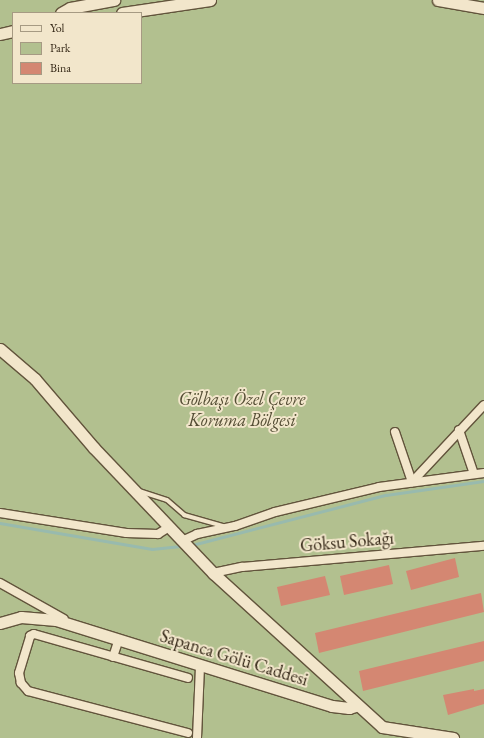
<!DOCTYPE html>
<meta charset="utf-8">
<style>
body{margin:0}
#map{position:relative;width:484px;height:738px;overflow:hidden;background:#ebd9af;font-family:"EB Garamond",serif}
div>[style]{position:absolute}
.green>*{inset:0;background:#b2c08f}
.stream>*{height:2.5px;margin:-1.25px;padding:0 1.25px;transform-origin:1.25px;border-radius:1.25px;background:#98baae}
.building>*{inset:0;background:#d48772}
.roads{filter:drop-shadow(1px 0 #62543c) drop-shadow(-1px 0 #62543c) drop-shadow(0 1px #62543c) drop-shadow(0 -1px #62543c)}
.service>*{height:4px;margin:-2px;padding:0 2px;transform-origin:2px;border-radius:2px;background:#f2e6cb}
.minor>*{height:8px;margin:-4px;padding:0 4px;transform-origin:4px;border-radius:4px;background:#f2e6cb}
.tertiary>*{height:11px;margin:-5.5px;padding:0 5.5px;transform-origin:5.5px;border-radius:5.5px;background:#f2e6cb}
span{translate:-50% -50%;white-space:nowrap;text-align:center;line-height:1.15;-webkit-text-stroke:4px #f2e6cb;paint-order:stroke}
.park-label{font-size:18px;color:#544d34;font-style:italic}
.street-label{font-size:18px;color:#342716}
.legend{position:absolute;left:12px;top:12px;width:130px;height:72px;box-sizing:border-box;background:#f2e6cb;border:1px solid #a69a83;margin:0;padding:5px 7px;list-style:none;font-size:12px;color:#342716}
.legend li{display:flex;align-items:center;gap:8px;height:20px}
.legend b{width:20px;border:1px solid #a69a83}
</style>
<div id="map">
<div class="green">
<div style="clip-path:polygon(evenodd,0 0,484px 0,484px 738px,0 738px,0 0,13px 13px,141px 13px,141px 83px,13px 83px,13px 13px)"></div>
</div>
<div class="stream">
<div style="left:0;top:523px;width:154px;rotate:9.7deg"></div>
<div style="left:152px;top:549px;width:31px;rotate:-6deg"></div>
<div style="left:192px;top:545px;width:200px;rotate:-14.5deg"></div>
<div style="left:386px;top:495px;width:99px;rotate:-8.1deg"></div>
</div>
<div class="building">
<div style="clip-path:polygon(455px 558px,459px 577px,411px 590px,406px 571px)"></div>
<div style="clip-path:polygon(389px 565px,393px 584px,344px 595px,340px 576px)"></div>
<div style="clip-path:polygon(325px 576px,330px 595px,281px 606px,277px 587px)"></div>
<div style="clip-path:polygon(481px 593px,484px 612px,319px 653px,315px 633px)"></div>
<div style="clip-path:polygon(484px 641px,484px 661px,363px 691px,359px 671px)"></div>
<div style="clip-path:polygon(474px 689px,474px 691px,484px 689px,484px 704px,448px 715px,443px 695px)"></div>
</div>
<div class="roads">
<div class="service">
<div style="left:139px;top:491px;width:29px;rotate:18deg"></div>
<div style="left:167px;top:500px;width:23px;rotate:41deg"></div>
<div style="left:184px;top:515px;width:41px;rotate:15.8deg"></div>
</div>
<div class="minor">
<div style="left:459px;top:430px;width:46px;rotate:71.2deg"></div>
<div style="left:395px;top:432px;width:53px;rotate:71.2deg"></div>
<div style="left:412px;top:482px;width:105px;rotate:-46.9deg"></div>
<div style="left:0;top:513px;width:128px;rotate:9deg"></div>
<div style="left:126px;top:533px;width:32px;rotate:2deg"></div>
<div style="left:158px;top:534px;width:13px;rotate:-32deg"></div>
<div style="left:182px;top:541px;width:17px;rotate:-25deg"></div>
<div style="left:197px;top:534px;width:39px;rotate:-12deg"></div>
<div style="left:235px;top:526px;width:42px;rotate:-19.3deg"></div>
<div style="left:275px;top:512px;width:107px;rotate:-13.5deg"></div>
<div style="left:379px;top:487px;width:106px;rotate:-7.6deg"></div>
<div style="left:213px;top:573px;width:30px;rotate:-12deg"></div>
<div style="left:242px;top:567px;width:243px;rotate:-5deg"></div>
<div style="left:0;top:583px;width:73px;rotate:29.4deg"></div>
<div style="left:113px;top:657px;width:19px;rotate:-72deg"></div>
<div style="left:188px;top:733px;width:165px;rotate:-165.3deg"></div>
<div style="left:28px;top:691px;width:11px;rotate:-131deg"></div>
<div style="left:21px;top:683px;width:10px;rotate:-101deg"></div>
<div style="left:19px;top:673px;width:39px;rotate:-73deg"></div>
<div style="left:30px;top:636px;width:4px;rotate:-27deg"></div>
<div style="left:34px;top:634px;width:160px;rotate:15.9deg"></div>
<div style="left:197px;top:738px;width:71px;rotate:-87.6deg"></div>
</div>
<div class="tertiary">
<div style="left:438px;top:0;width:47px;rotate:9.9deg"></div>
<div style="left:61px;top:13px;width:10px;rotate:-29deg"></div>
<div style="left:70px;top:8px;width:45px;rotate:-10.3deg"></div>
<div style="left:122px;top:13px;width:89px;rotate:-8.4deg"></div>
<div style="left:0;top:34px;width:13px;rotate:-13deg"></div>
<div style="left:0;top:349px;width:46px;rotate:40.6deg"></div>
<div style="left:35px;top:379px;width:91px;rotate:49.5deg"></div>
<div style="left:94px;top:448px;width:173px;rotate:46.4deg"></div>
<div style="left:213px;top:573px;width:229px;rotate:42.3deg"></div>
<div style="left:382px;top:727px;width:72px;rotate:8.8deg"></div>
<div style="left:0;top:623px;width:22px;rotate:-16deg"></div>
<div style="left:21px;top:617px;width:35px;rotate:5deg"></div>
<div style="left:56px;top:620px;width:289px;rotate:17.3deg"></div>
<div style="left:332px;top:706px;width:17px;rotate:7deg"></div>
<div style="left:349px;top:708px;width:9px;rotate:-18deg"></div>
</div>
</div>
<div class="park-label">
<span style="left:242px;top:410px">Gölbaşı Özel Çevre<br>Koruma Bölgesi</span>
</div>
<div class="street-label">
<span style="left:347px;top:542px;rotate:-5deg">Göksu Sokağı</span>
<span style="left:234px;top:658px;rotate:17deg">Sapanca Gölü Caddesi</span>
</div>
<ul class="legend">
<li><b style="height:5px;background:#f2e6cb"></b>Yol</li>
<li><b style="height:11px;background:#b2c08f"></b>Park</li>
<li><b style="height:11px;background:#d48772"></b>Bina</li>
</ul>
</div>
